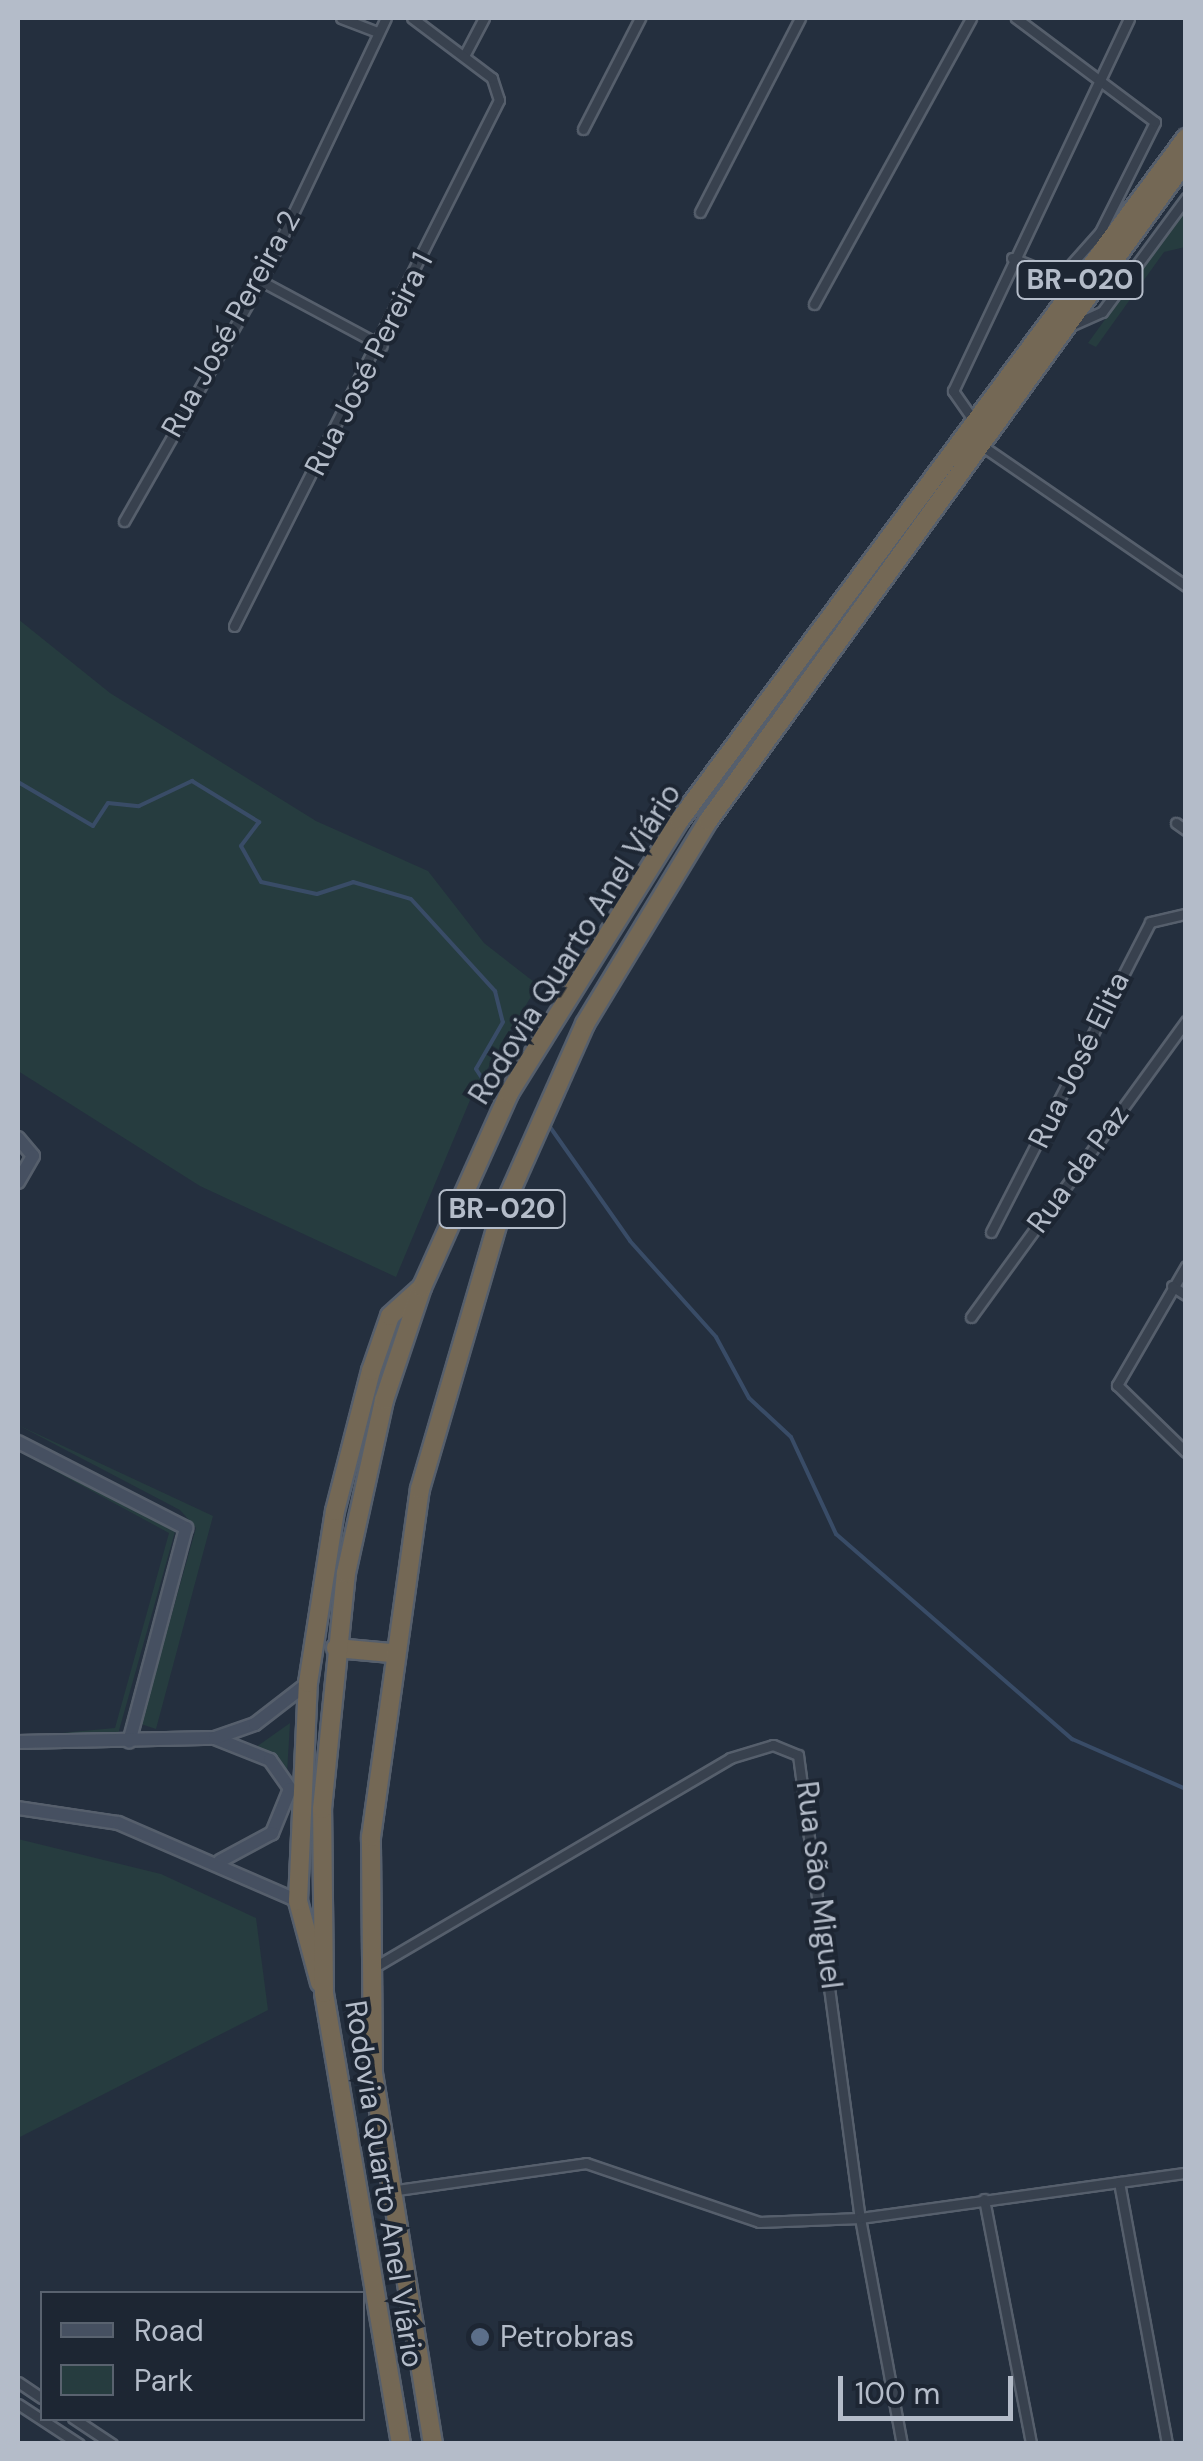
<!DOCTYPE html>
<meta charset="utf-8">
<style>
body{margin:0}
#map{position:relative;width:1203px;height:2461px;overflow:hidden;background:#242f3e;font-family:"DM Sans",sans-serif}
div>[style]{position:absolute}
.green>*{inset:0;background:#263c3f}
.stream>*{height:4px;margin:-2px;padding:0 2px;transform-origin:2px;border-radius:2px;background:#394c67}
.roads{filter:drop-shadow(2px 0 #565f6c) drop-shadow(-2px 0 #565f6c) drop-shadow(0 2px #565f6c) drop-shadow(0 -2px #565f6c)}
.street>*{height:9px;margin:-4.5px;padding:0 4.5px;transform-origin:4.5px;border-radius:4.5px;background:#38414e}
.secondary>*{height:12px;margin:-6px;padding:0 6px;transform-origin:6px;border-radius:6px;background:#465061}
.highway>*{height:18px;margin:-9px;padding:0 9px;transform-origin:9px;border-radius:9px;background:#746855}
.dots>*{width:28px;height:28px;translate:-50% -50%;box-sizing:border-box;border:5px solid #1d2633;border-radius:50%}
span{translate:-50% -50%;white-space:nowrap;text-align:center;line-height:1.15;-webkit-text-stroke:8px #1d2633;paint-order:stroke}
.shield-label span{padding:2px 8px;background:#1d2633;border:2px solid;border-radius:8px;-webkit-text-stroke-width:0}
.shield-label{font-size:28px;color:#b4bcc9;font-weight:700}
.street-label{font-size:30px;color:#b4bcc9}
.poi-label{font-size:30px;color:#b4bcc9}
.left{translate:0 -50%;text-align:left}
.frame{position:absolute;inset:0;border:20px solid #b4bcc9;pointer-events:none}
.legend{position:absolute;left:40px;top:2291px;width:325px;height:130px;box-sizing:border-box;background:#1d2633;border:2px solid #59626f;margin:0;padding:12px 18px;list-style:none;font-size:30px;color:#b4bcc9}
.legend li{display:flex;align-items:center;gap:20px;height:50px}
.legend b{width:50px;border:2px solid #59626f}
.scale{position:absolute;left:838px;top:2376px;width:175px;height:45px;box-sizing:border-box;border:5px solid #b4bcc9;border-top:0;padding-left:12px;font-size:30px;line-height:35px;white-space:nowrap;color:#b4bcc9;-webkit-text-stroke:8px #1d2633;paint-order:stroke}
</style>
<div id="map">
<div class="green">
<div style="clip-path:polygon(1185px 209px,1185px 247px,1164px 252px,1096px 347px,1088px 343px)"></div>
<div style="clip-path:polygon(18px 619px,110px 693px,316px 821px,428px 871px,484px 943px,538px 985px,473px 1093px,396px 1277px,200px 1186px,18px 1071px)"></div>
<div style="clip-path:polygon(18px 1425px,213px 1516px,156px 1729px,141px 1724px,196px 1528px,180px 1510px)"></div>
<div style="clip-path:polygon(18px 1451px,176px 1528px,118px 1734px,18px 1737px,115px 1728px,169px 1533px)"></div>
<div style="clip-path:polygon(290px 1723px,287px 1773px,252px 1750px)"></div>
<div style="clip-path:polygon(18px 1839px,161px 1874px,256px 1918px,268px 2010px,18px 2138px)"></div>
</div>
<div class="stream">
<div style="left:18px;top:782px;width:87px;rotate:30.4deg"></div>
<div style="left:93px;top:826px;width:27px;rotate:-57deg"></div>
<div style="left:108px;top:803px;width:31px;rotate:6deg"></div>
<div style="left:139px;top:806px;width:59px;rotate:-25.3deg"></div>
<div style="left:192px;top:781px;width:79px;rotate:31.5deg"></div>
<div style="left:259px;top:822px;width:30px;rotate:127deg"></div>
<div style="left:241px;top:846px;width:41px;rotate:60.9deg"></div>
<div style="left:261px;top:882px;width:57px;rotate:12.1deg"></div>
<div style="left:317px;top:894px;width:38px;rotate:-18deg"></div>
<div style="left:353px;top:882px;width:60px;rotate:16.3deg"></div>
<div style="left:411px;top:899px;width:125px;rotate:47.6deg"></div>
<div style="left:495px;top:991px;width:32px;rotate:76deg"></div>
<div style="left:503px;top:1022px;width:54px;rotate:119.9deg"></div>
<div style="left:476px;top:1069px;width:20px;rotate:57deg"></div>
<div style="left:550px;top:1127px;width:139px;rotate:54.9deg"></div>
<div style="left:630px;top:1241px;width:129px;rotate:48.1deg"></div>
<div style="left:716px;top:1337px;width:69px;rotate:61.6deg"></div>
<div style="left:749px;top:1398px;width:57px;rotate:42.9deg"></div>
<div style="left:791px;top:1437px;width:107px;rotate:65.1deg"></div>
<div style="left:836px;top:1534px;width:313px;rotate:41deg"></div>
<div style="left:1072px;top:1739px;width:124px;rotate:23.7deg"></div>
</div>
<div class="roads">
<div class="street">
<div style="left:341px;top:18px;width:40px;rotate:21deg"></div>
<div style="left:464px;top:56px;width:43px;rotate:-62.2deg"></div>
<div style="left:583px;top:129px;width:125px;rotate:-62.8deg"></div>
<div style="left:700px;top:212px;width:218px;rotate:-62.7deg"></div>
<div style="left:1012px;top:258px;width:52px;rotate:21.6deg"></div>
<div style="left:1060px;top:277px;width:60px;rotate:-48.4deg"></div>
<div style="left:1100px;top:232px;width:123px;rotate:-63.4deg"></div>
<div style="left:1155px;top:122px;width:174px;rotate:-143.2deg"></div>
<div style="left:261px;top:281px;width:137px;rotate:28.2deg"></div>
<div style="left:814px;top:304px;width:326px;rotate:-61.2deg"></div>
<div style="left:1068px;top:327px;width:37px;rotate:-24deg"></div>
<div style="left:1102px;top:312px;width:142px;rotate:-53.6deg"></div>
<div style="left:974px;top:421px;width:37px;rotate:-125deg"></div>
<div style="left:953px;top:391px;width:412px;rotate:-64.7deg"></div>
<div style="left:978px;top:443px;width:252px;rotate:34.5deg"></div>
<div style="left:124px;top:521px;width:276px;rotate:-60.3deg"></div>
<div style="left:261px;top:281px;width:291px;rotate:-64.6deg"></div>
<div style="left:234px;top:626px;width:589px;rotate:-63.26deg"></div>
<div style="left:499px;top:100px;width:23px;rotate:-108deg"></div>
<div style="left:492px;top:78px;width:100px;rotate:-143.1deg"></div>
<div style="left:1176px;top:823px;width:12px;rotate:35deg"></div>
<div style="left:991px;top:1232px;width:348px;rotate:-62.8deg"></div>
<div style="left:1150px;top:922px;width:37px;rotate:-13deg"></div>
<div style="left:1186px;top:1266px;width:138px;rotate:120.1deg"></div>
<div style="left:1117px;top:1385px;width:96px;rotate:44.2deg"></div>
<div style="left:1172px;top:1286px;width:17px;rotate:33deg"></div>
<div style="left:971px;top:1317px;width:366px;rotate:-54deg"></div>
<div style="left:371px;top:1969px;width:416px;rotate:-30.4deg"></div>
<div style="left:730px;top:1758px;width:45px;rotate:-16.8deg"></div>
<div style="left:773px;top:1745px;width:27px;rotate:22deg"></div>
<div style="left:798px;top:1755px;width:467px;rotate:82.4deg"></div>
<div style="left:860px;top:2218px;width:230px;rotate:79.5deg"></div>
<div style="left:1119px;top:2182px;width:266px;rotate:79.6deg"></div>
<div style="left:390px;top:2191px;width:198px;rotate:-8.1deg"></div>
<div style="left:586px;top:2163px;width:183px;rotate:18.8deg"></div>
<div style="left:759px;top:2222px;width:101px;rotate:-2.3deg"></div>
<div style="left:860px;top:2218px;width:329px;rotate:-7.9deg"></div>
<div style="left:984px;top:2199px;width:249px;rotate:79.1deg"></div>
<div style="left:18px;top:2382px;width:29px;rotate:34deg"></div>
<div style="left:18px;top:2404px;width:73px;rotate:33.3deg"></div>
<div style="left:73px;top:2418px;width:47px;rotate:33.7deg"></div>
</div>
<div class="secondary">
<div style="left:18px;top:1138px;width:23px;rotate:50deg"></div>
<div style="left:33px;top:1156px;width:30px;rotate:120deg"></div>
<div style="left:18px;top:1442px;width:189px;rotate:27.1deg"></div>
<div style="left:186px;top:1528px;width:221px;rotate:104.9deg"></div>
<div style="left:217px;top:1739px;width:57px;rotate:21.6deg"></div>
<div style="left:270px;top:1760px;width:35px;rotate:55deg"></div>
<div style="left:290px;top:1789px;width:48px;rotate:112.2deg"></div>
<div style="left:272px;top:1833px;width:59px;rotate:151.7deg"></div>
<div style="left:18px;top:1742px;width:197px;rotate:-1.2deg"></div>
<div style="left:215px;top:1738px;width:42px;rotate:-19.3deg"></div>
<div style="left:255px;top:1724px;width:67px;rotate:-37.7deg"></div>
<div style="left:18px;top:1808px;width:101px;rotate:8.5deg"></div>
<div style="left:118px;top:1823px;width:196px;rotate:23.4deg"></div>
</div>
<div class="highway">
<div style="left:336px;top:1648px;width:55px;rotate:5.2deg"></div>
<div style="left:320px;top:1983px;width:85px;rotate:-105deg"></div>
<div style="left:298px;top:1901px;width:218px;rotate:-87.4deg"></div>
<div style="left:308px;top:1683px;width:174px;rotate:-81.1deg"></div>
<div style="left:335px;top:1511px;width:145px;rotate:-75.6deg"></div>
<div style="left:371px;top:1371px;width:58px;rotate:-70.9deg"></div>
<div style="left:390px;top:1316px;width:43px;rotate:-42.2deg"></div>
<div style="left:401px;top:2444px;width:458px;rotate:-99.7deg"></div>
<div style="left:324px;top:1993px;width:184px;rotate:-90.6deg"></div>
<div style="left:322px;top:1809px;width:237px;rotate:-84.2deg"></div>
<div style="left:346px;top:1573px;width:177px;rotate:-77.6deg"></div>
<div style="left:384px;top:1400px;width:119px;rotate:-71.4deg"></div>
<div style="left:422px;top:1287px;width:213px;rotate:-65.8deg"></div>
<div style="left:509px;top:1093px;width:321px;rotate:-58deg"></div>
<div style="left:679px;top:821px;width:851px;rotate:-53.41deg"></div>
<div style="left:433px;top:2444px;width:374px;rotate:-99.2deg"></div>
<div style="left:373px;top:2075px;width:238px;rotate:-90.5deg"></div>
<div style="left:371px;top:1837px;width:351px;rotate:-82deg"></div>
<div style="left:420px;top:1489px;width:285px;rotate:-73.7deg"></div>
<div style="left:500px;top:1215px;width:209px;rotate:-66deg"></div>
<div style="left:585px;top:1024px;width:237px;rotate:-58.8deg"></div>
<div style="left:708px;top:821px;width:815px;rotate:-54.09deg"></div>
</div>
</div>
<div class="dots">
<div style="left:480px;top:2337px;background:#5c6f8a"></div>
</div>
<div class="shield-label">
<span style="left:1080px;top:280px">BR-020</span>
<span style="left:502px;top:1209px">BR-020</span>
</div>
<div class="street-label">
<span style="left:231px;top:324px;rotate:-61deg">Rua José Pereira 2</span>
<span style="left:369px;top:364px;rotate:-63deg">Rua José Pereira 1</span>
<span style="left:575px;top:944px;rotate:-58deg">Rodovia Quarto Anel Viário</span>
<span style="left:1079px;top:1060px;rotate:-64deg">Rua José Elita</span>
<span style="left:1078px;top:1169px;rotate:-54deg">Rua da Paz</span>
<span style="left:819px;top:1885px;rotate:83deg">Rua São Miguel</span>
<span style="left:384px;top:2184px;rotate:81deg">Rodovia Quarto Anel Viário</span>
</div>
<div class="poi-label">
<span class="left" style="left:500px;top:2337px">Petrobras</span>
</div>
<div class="frame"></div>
<ul class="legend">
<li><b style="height:12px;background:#465061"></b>Road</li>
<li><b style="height:28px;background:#263c3f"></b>Park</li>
</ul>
<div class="scale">100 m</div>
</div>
